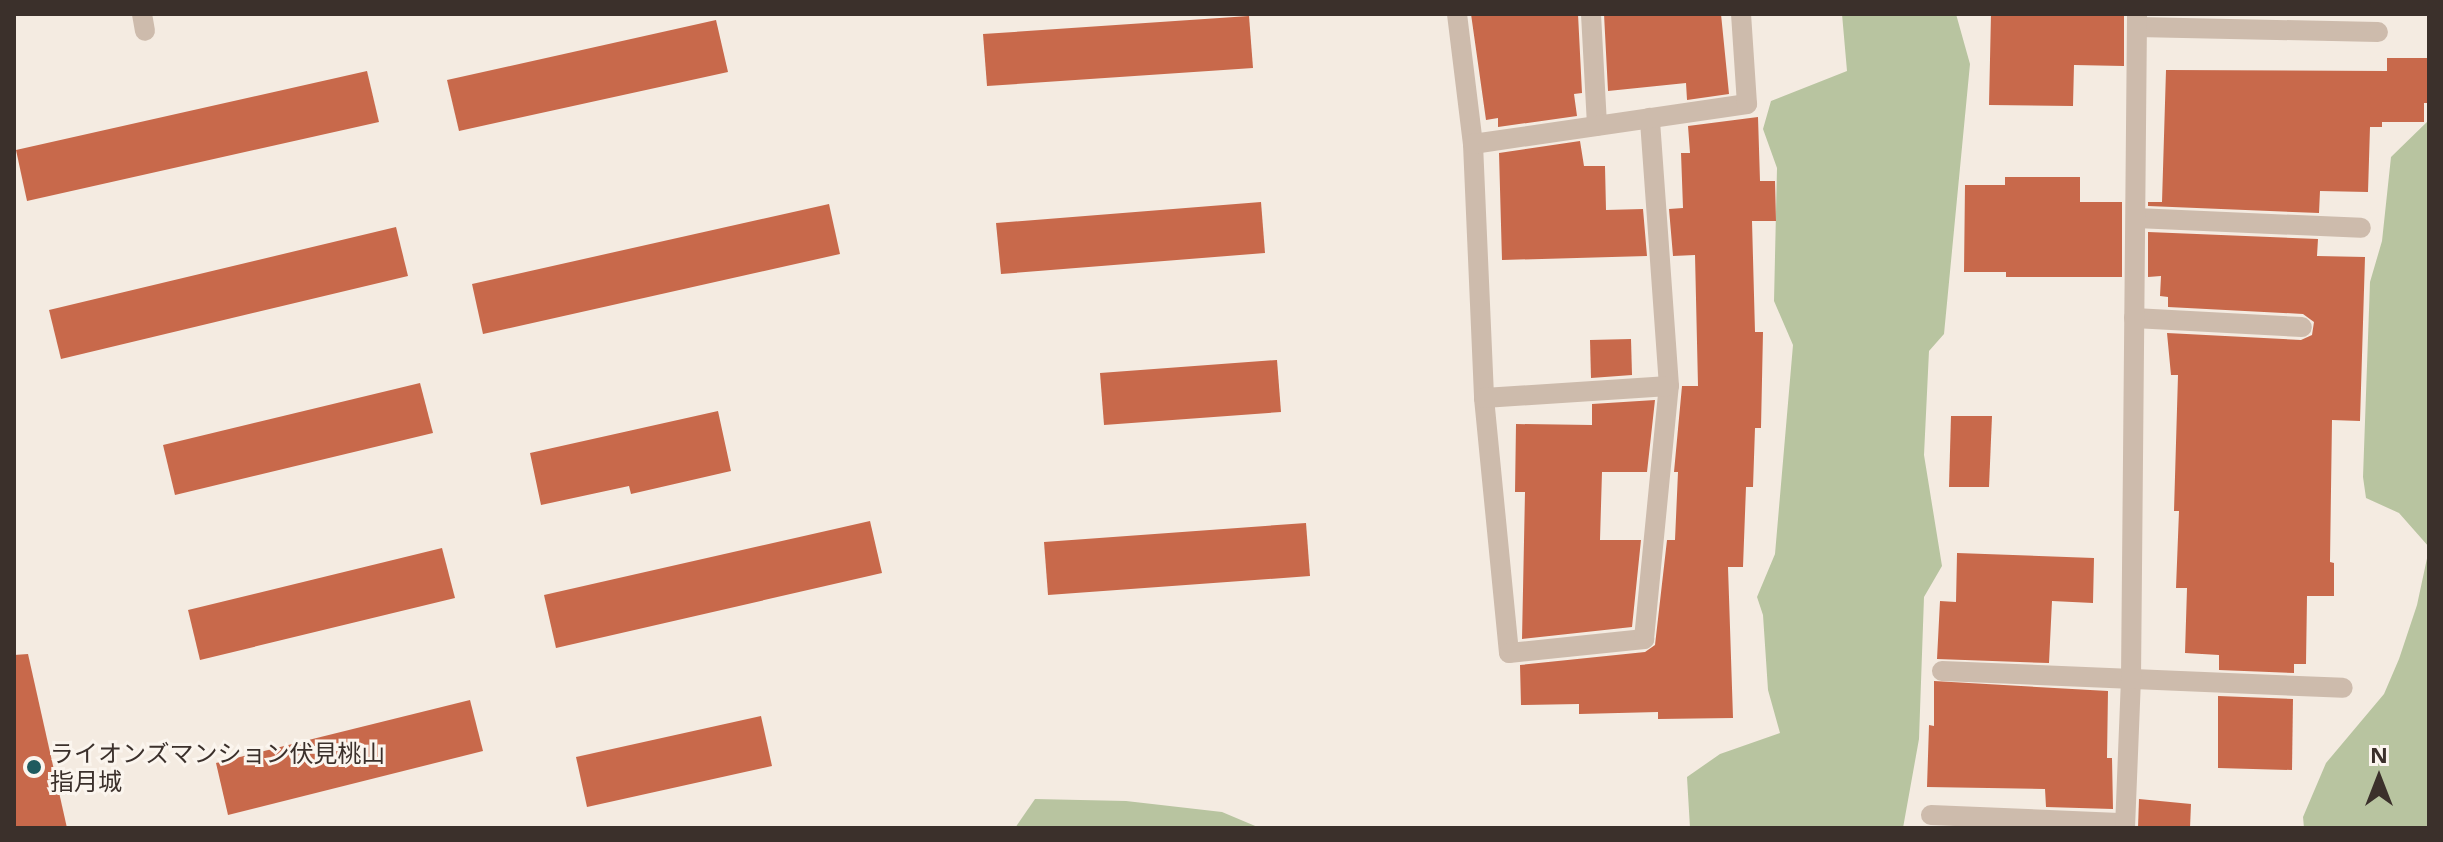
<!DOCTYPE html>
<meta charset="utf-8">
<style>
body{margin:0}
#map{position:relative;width:2443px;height:842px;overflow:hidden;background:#f4ebe1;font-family:"Open Sans","Noto Sans JP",sans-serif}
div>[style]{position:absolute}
.green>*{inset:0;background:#b8c4a0}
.building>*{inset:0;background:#c8694b}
.minor>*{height:20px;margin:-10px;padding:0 10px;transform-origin:10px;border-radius:10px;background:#cdbbac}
.dots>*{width:22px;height:22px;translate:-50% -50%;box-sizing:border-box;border:4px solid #fbf5ee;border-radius:50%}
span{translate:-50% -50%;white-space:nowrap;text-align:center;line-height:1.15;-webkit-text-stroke:6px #fbf5ee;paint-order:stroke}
.poi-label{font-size:24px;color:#3b302b}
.left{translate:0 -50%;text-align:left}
.frame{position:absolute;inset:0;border:16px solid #3b302b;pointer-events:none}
.north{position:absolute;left:2339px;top:738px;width:80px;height:80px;-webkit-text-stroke:6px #fbf5ee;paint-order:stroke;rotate:0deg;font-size:22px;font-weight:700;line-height:32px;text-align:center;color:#3b302b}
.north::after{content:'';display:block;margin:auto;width:28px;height:36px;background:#3b302b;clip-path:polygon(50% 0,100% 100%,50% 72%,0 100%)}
</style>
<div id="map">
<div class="green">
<div style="clip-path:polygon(1842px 14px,1956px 14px,1970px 64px,1944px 334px,1929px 351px,1924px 455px,1942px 566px,1924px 597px,1919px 739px,1903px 828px,1690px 828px,1687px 777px,1720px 754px,1780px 733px,1768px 690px,1763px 615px,1757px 597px,1775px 554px,1793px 345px,1774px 301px,1777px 168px,1763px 129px,1771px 101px,1847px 71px)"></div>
<div style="clip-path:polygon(2429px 120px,2429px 547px,2399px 513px,2366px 498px,2363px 477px,2370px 282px,2382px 241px,2391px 157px)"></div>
<div style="clip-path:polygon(2429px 549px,2429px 828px,2304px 828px,2303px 817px,2326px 763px,2384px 694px,2399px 659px,2417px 605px)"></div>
<div style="clip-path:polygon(1035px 799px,1126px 801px,1222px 812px,1260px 828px,1015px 828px)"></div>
</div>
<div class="building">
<div style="clip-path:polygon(1471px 14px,1578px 14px,1582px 93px,1574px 94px,1577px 116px,1498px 127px,1498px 118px,1486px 120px)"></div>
<div style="clip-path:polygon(1604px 14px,1721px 14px,1729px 94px,1687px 100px,1686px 83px,1608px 91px)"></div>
<div style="clip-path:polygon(1991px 14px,2124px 14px,2124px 66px,2074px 65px,2073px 106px,1989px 105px)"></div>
<div style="clip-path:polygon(1249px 16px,1253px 68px,987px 86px,983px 34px)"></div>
<div style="clip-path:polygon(716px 20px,728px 72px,459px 131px,447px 80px)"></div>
<div style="clip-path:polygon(2387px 58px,2429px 58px,2429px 103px,2424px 103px,2424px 122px,2382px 122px,2382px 127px,2370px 127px,2368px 192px,2320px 191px,2319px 213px,2148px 206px,2148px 202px,2162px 202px,2166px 70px,2387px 71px)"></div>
<div style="clip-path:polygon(367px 71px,379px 122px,27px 201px,16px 150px)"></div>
<div style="clip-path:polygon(1758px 117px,1760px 181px,1775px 181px,1776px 221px,1752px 221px,1755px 332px,1763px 332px,1761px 428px,1755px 428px,1753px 487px,1746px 487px,1743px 567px,1728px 567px,1733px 718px,1658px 719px,1658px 712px,1579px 714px,1579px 704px,1521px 705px,1520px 665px,1645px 652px,1655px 645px,1667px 540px,1675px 540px,1678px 472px,1674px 472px,1682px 386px,1698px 386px,1695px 255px,1673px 256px,1669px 209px,1683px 208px,1681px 153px,1690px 153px,1688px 126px)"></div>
<div style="clip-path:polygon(1580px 141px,1584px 166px,1605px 166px,1606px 210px,1643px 209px,1647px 256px,1502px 260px,1499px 153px)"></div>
<div style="clip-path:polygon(2005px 177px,2080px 177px,2080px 202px,2122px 202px,2122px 277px,2006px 277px,2006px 272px,1964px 272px,1965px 185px,2005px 185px)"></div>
<div style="clip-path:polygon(1261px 202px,1265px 253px,1001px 274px,996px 223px)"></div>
<div style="clip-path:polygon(829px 204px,840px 254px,483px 334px,472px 284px)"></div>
<div style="clip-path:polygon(396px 227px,408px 276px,61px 359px,49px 310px)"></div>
<div style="clip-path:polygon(2148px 232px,2318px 239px,2317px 256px,2365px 257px,2360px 421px,2332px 420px,2330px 562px,2334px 563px,2334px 596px,2307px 596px,2306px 664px,2294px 664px,2294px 673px,2219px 670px,2219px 655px,2185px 653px,2187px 588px,2176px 588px,2179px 511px,2174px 511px,2178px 375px,2171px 375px,2167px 333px,2301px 340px,2312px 335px,2314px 322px,2303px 314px,2168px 307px,2168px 297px,2160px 296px,2161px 276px,2148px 277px)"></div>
<div style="clip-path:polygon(1631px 339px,1632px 375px,1591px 378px,1590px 340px)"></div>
<div style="clip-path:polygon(1277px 360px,1281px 412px,1104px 425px,1100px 373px)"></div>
<div style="clip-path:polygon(420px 383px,433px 433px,175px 495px,163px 445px)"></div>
<div style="clip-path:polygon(1655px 400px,1647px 472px,1602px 472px,1600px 540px,1641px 540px,1632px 627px,1522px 639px,1525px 492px,1515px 492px,1516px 424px,1592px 425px,1592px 404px)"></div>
<div style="clip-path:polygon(718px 411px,731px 471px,631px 494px,629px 486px,541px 505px,530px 453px)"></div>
<div style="clip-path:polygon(1951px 416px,1992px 416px,1989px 487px,1949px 487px)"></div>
<div style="clip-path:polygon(870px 521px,882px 573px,556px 648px,544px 595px)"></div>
<div style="clip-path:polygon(1306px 523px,1310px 576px,1048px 595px,1044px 542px)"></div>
<div style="clip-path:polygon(442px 548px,455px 598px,200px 660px,188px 610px)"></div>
<div style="clip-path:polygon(1957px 553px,2094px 558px,2093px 603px,2052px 601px,2049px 663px,1937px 659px,1940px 601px,1956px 602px)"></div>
<div style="clip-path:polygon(28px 654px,67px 828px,14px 828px,14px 655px)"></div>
<div style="clip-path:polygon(1934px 681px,2108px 691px,2107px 758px,2112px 758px,2113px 809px,2046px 807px,2045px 789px,1927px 787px,1929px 725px,1934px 726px)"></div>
<div style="clip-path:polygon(2218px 696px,2293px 699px,2292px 770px,2218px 768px)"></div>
<div style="clip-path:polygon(470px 700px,483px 751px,228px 815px,216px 763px)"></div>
<div style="clip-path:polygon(761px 716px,772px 766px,587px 807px,576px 757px)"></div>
<div style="clip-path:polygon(2139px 799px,2191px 804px,2190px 828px,2138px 828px)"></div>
</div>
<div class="minor">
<div style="left:142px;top:14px;width:17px;rotate:80deg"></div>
<div style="left:1457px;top:14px;width:131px;rotate:83deg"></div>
<div style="left:1473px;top:144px;width:254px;rotate:87.5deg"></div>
<div style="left:1484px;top:398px;width:256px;rotate:84.4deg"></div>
<div style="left:1509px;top:653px;width:136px;rotate:-5.9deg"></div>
<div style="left:1644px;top:639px;width:254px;rotate:-84.4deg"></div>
<div style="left:1669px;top:386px;width:269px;rotate:-94.1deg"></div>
<div style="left:1591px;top:14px;width:112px;rotate:86.9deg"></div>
<div style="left:2137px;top:27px;width:241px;rotate:1.2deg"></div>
<div style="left:1473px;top:144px;width:277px;rotate:-8.3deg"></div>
<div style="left:1747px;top:104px;width:90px;rotate:-93.8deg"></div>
<div style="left:2136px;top:218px;width:225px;rotate:2.5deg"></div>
<div style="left:2134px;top:318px;width:168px;rotate:3.1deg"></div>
<div style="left:1484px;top:398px;width:185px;rotate:-3.7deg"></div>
<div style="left:1942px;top:671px;width:401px;rotate:2.4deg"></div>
<div style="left:1931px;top:815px;width:194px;rotate:2.4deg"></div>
<div style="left:2125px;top:828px;width:149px;rotate:-87.7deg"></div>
<div style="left:2131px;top:679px;width:665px;rotate:-89.48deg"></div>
</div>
<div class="dots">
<div style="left:34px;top:767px;background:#1f5a5e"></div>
</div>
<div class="poi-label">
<span class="left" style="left:50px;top:767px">ライオンズマンション伏見桃山<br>指月城</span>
</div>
<div class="frame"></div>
<div class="north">N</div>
</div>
